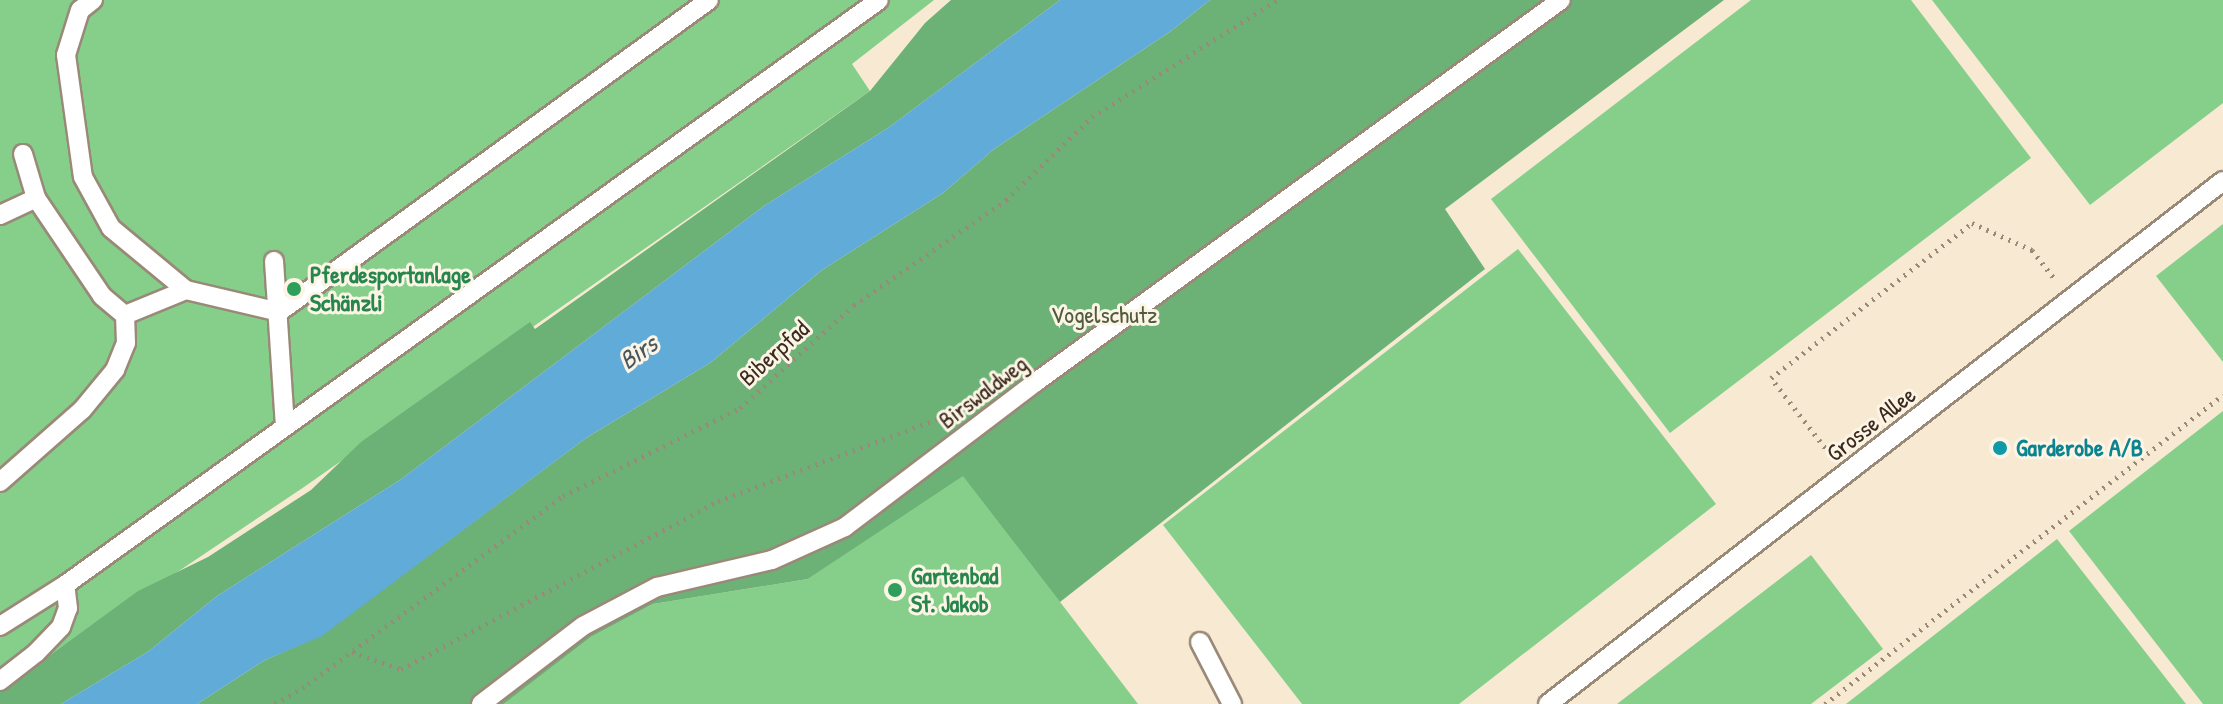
<!DOCTYPE html>
<meta charset="utf-8">
<style>
body{margin:0}
#map{position:relative;width:2223px;height:704px;overflow:hidden;background:#f7e9d2;font-family:"Patrick Hand",sans-serif}
div>[style]{position:absolute}
.green>*{inset:0;background:#85cf8b}
.forest>*{inset:0;background:#6cb277}
.water>*{inset:0;background:#60abd8}
.path>*{height:5px;margin-top:-2.5px;transform-origin:0;background:repeating-linear-gradient(90deg,#998a78 0 2px,transparent 0 8px)}
.roads{filter:drop-shadow(2px 0 #998a78) drop-shadow(-2px 0 #998a78) drop-shadow(0 2px #998a78) drop-shadow(0 -2px #998a78)}
.service>*{height:18px;margin:-9px;padding:0 9px;transform-origin:9px;border-radius:9px;background:#fff}
.dots>*{width:22px;height:22px;translate:-50% -50%;box-sizing:border-box;border:4px solid #fcf5e5;border-radius:50%}
span{translate:-50% -50%;white-space:nowrap;text-align:center;line-height:1.15;-webkit-text-stroke:6px #fcf5e5;paint-order:stroke}
.leisure-label{font-size:24px;color:#27864d;font-weight:700}
.left{translate:0 -50%;text-align:left}
.park-label{font-size:24px;color:#515c3f}
.street-label{font-size:24px;color:#3b2a1e}
.culture-label{font-size:24px;color:#0d838f;font-weight:700}
.water-label{font-size:26px;color:#48575f;font-style:italic}
</style>
<div id="map">
<div class="green">
<div style="clip-path:polygon(0 0,934px 0,852px 64px,870px 91px,304px 487px,0 691px)"></div>
<div style="clip-path:polygon(1751px 0,1911px 0,2031px 158px,1670px 433px,1491px 199px)"></div>
<div style="clip-path:polygon(1932px 0,2223px 0,2223px 103px,2090px 205px)"></div>
<div style="clip-path:polygon(2223px 224px,2223px 362px,2156px 276px)"></div>
<div style="clip-path:polygon(1518px 249px,1716px 504px,1459px 704px,1302px 704px,1163px 525px)"></div>
<div style="clip-path:polygon(2223px 411px,2223px 704px,2203px 704px,2069px 531px)"></div>
<div style="clip-path:polygon(963px 475px,1138px 704px,504px 704px,591px 637px,653px 604px,808px 579px)"></div>
<div style="clip-path:polygon(2057px 539px,2186px 704px,1846px 704px)"></div>
<div style="clip-path:polygon(1811px 555px,1883px 649px,1811px 704px,1617px 704px)"></div>
</div>
<div class="forest">
<div style="clip-path:polygon(951px 0,1060px 0,888px 128px,764px 206px,400px 480px,217px 596px,149px 651px,61px 704px,0 704px,0 692px,138px 591px,208px 557px,311px 490px,361px 442px,530px 322px,535px 329px,870px 91px,925px 23px)"></div>
<div style="clip-path:polygon(1210px 0,1724px 0,1445px 209px,1485px 269px,1060px 602px,963px 476px,808px 579px,653px 604px,591px 637px,504px 704px,197px 704px,265px 660px,322px 635px,586px 438px,710px 363px,822px 270px,943px 193px,994px 149px,1171px 31px)"></div>
</div>
<div class="water">
<div style="clip-path:polygon(1060px 0,1210px 0,1171px 31px,994px 149px,943px 193px,822px 270px,710px 363px,586px 438px,322px 636px,265px 660px,197px 704px,61px 704px,149px 651px,217px 596px,400px 480px,764px 206px,888px 128px)"></div>
</div>
<div class="path">
<div style="left:1830px;top:454px;width:96px;rotate:-127.8deg"></div>
<div style="left:1771px;top:378px;width:254px;rotate:-37.6deg"></div>
<div style="left:1972px;top:223px;width:66px;rotate:24.2deg"></div>
<div style="left:2032px;top:250px;width:37px;rotate:52deg"></div>
<div style="left:352px;top:652px;width:52px;rotate:19.1deg"></div>
<div style="left:401px;top:669px;width:359px;rotate:-27.9deg"></div>
<div style="left:718px;top:501px;width:242px;rotate:-20.5deg"></div>
<div style="left:275px;top:704px;width:39px;rotate:-31deg"></div>
<div style="left:308px;top:684px;width:317px;rotate:-36.4deg"></div>
<div style="left:563px;top:496px;width:198px;rotate:-26.4deg"></div>
<div style="left:740px;top:408px;width:154px;rotate:-42.1deg"></div>
<div style="left:854px;top:305px;width:185px;rotate:-34.6deg"></div>
<div style="left:1006px;top:200px;width:120px;rotate:-44deg"></div>
<div style="left:1092px;top:117px;width:219px;rotate:-32.3deg"></div>
<div style="left:1825px;top:704px;width:504px;rotate:-37.83deg"></div>
</div>
<div class="roads">
<div class="service">
<div style="left:93px;top:0;width:16px;rotate:142deg"></div>
<div style="left:80px;top:10px;width:47px;rotate:107.3deg"></div>
<div style="left:66px;top:55px;width:123px;rotate:82.1deg"></div>
<div style="left:83px;top:177px;width:58px;rotate:61.2deg"></div>
<div style="left:111px;top:228px;width:97px;rotate:39.6deg"></div>
<div style="left:23px;top:154px;width:46px;rotate:73.5deg"></div>
<div style="left:0;top:215px;width:40px;rotate:-25deg"></div>
<div style="left:36px;top:198px;width:118px;rotate:56deg"></div>
<div style="left:102px;top:296px;width:30px;rotate:40deg"></div>
<div style="left:274px;top:261px;width:165px;rotate:86.2deg"></div>
<div style="left:0;top:482px;width:109px;rotate:-41.3deg"></div>
<div style="left:82px;top:410px;width:52px;rotate:-50.5deg"></div>
<div style="left:115px;top:370px;width:29px;rotate:-68deg"></div>
<div style="left:126px;top:343px;width:28px;rotate:-92deg"></div>
<div style="left:125px;top:315px;width:66px;rotate:-22.3deg"></div>
<div style="left:186px;top:290px;width:96px;rotate:13.3deg"></div>
<div style="left:279px;top:312px;width:531px;rotate:-35.96deg"></div>
<div style="left:0;top:626px;width:77px;rotate:-32.2deg"></div>
<div style="left:65px;top:585px;width:1002px;rotate:-35.7deg"></div>
<div style="left:1200px;top:642px;width:70px;rotate:62.7deg"></div>
<div style="left:0;top:681px;width:46px;rotate:-37.9deg"></div>
<div style="left:36px;top:653px;width:36px;rotate:-46deg"></div>
<div style="left:61px;top:627px;width:20px;rotate:-70deg"></div>
<div style="left:68px;top:608px;width:23px;rotate:-97deg"></div>
<div style="left:481px;top:704px;width:128px;rotate:-37.4deg"></div>
<div style="left:583px;top:626px;width:84px;rotate:-27.8deg"></div>
<div style="left:657px;top:587px;width:118px;rotate:-13.2deg"></div>
<div style="left:772px;top:560px;width:80px;rotate:-24.3deg"></div>
<div style="left:845px;top:527px;width:240px;rotate:-37.2deg"></div>
<div style="left:1036px;top:382px;width:649px;rotate:-36.04deg"></div>
<div style="left:1548px;top:704px;width:854px;rotate:-37.77deg"></div>
</div>
</div>
<div class="dots">
<div style="left:294px;top:289px;background:#2e9e5b"></div>
<div style="left:2000px;top:448px;background:#0f9aa8"></div>
<div style="left:895px;top:590px;background:#2e9e5b"></div>
</div>
<div class="leisure-label">
<span class="left" style="left:310px;top:289px">Pferdesportanlage<br>Schänzli</span>
<span class="left" style="left:911px;top:590px">Gartenbad<br>St. Jakob</span>
</div>
<div class="park-label">
<span style="left:1104px;top:315px">Vogelschutz</span>
</div>
<div class="street-label">
<span style="left:774px;top:353px;rotate:-42deg">Biberpfad</span>
<span style="left:983px;top:392px;rotate:-37deg">Birswaldweg</span>
<span style="left:1871px;top:424px;rotate:-38deg">Grosse Allee</span>
</div>
<div class="culture-label">
<span class="left" style="left:2016px;top:448px">Garderobe A/B</span>
</div>
<div class="water-label">
<span style="left:638px;top:352px;rotate:-35deg">Birs</span>
</div>
</div>
